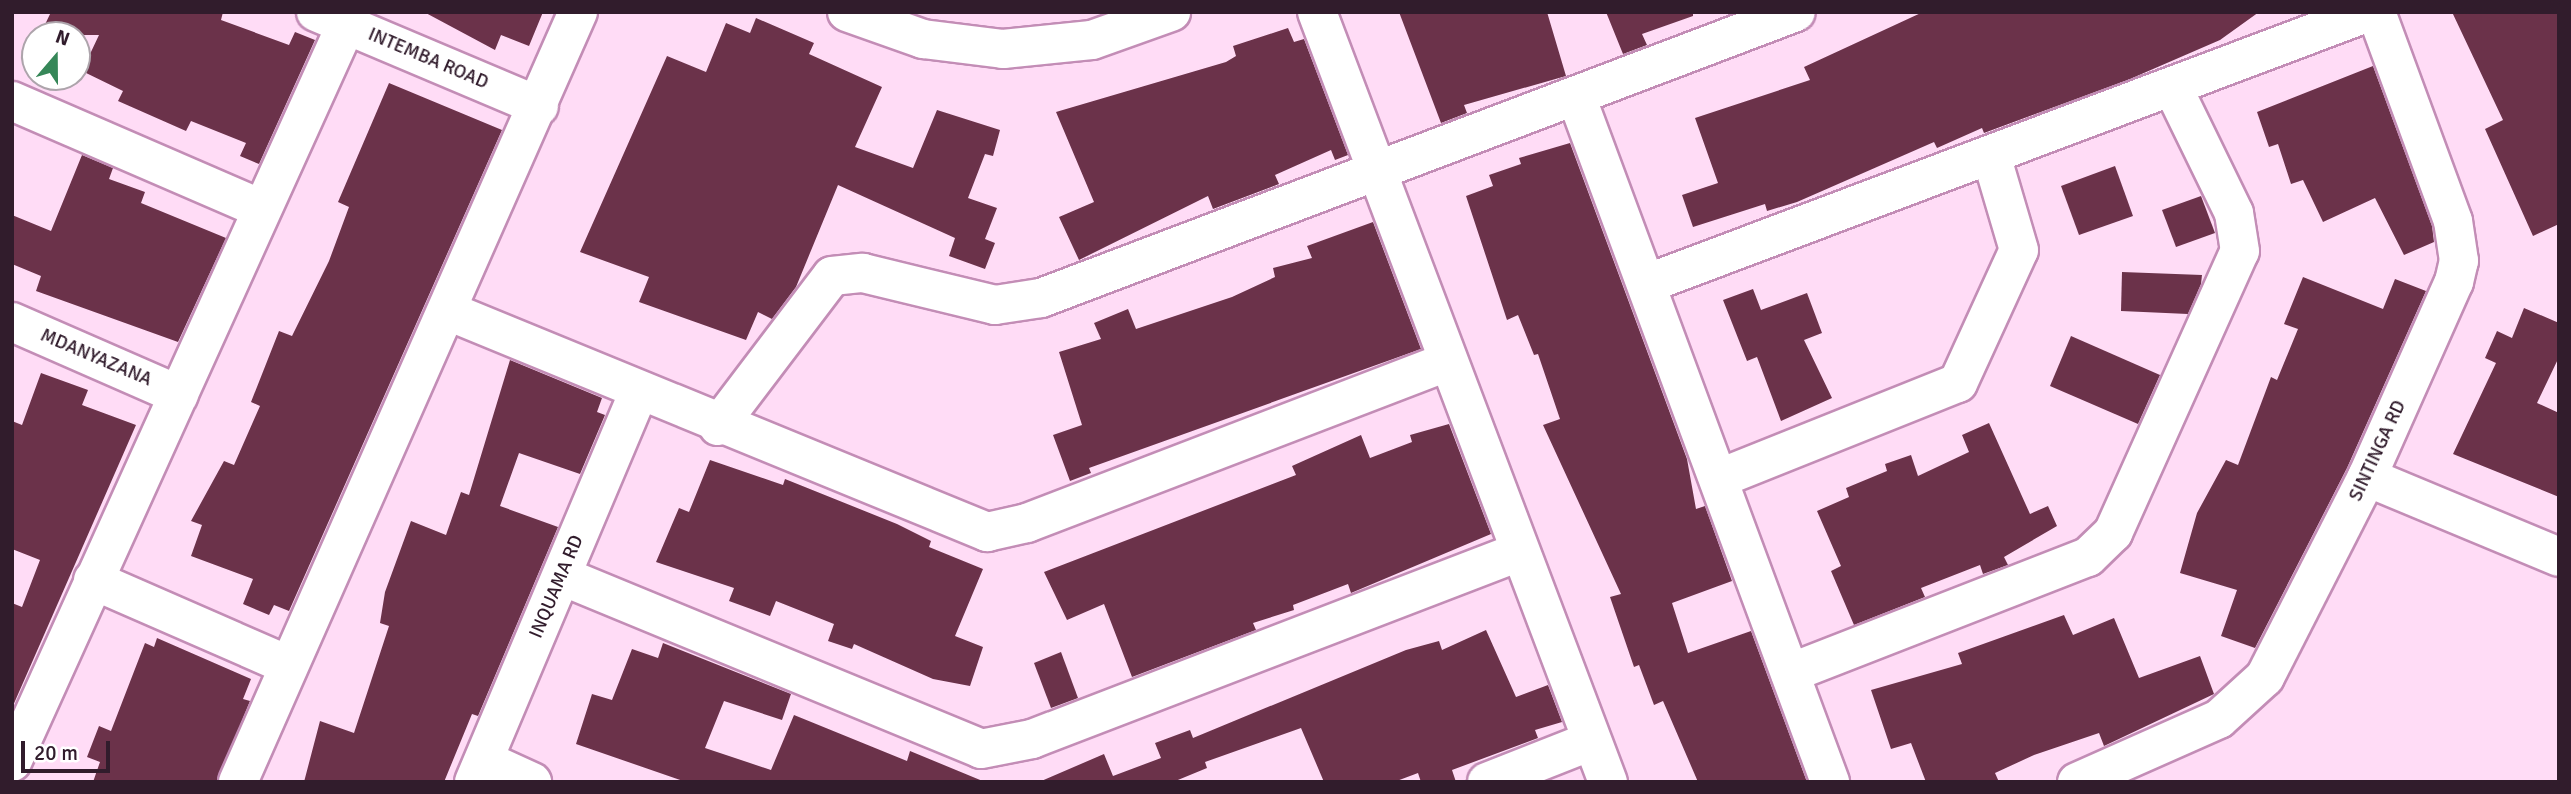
<!DOCTYPE html>
<style>
body{margin:0}
#map{position:relative;width:2571px;height:794px;overflow:hidden;background:#ffdcf6;font-family:Signika,sans-serif}
div>[style]{position:absolute}
.building>*{inset:0;background:#6b324a}
.roads{filter:drop-shadow(2px 0 #c38db6) drop-shadow(-2px 0 #c38db6) drop-shadow(0 2px #c38db6) drop-shadow(0 -2px #c38db6)}
.minor>*{height:38px;margin:-19px;padding:0 19px;transform-origin:19px;border-radius:19px;background:#fff}
span{translate:-50% -50%;white-space:nowrap;text-align:center;line-height:1.15;-webkit-text-stroke:7px #fff;paint-order:stroke}
.street-label{font-size:19px;color:#311c2c}
.frame{position:absolute;inset:0;border:14px solid #311c2c;pointer-events:none}
.north{position:absolute;left:21px;top:21px;width:70px;height:70px;box-sizing:border-box;background:#fff;border:2px solid #ada4ab;border-radius:50%;rotate:20deg;font-size:19px;font-weight:700;line-height:28px;text-align:center;color:#311c2c}
.north::after{content:'';display:block;margin:auto;width:24px;height:32px;background:#368758;clip-path:polygon(50% 0,100% 100%,50% 72%,0 100%)}
.scale{position:absolute;left:21px;top:741px;width:89px;height:32px;box-sizing:border-box;border:4px solid #311c2c;border-top:0;padding-left:9px;font-size:21px;line-height:24px;white-space:nowrap;color:#311c2c;-webkit-text-stroke:5px #fff;paint-order:stroke}
</style>
<div id="map">
<div class="building">
<div style="clip-path:polygon(51px 12px,223px 12px,221px 20px,289px 45px,295px 32px,315px 40px,259px 164px,240px 156px,246px 143px,191px 121px,186px 131px,118px 101px,123px 91px,82px 71px,99px 35px,40px 35px)"></div>
<div style="clip-path:polygon(424px 12px,543px 12px,529px 46px,501px 35px,495px 50px)"></div>
<div style="clip-path:polygon(1399px 12px,1547px 12px,1566px 76px,1464px 105px,1467px 113px,1441px 123px)"></div>
<div style="clip-path:polygon(1606px 12px,1693px 12px,1693px 16px,1642px 34px,1647px 45px,1623px 54px)"></div>
<div style="clip-path:polygon(1923px 12px,2259px 12px,2220px 40px,2130px 79px,1984px 133px,1982px 128px,1937px 148px,1934px 142px,1797px 202px,1767px 211px,1765px 204px,1693px 227px,1682px 195px,1718px 183px,1695px 118px,1810px 80px,1804px 67px)"></div>
<div style="clip-path:polygon(2452px 12px,2559px 12px,2559px 224px,2533px 236px,2485px 129px,2503px 120px)"></div>
<div style="clip-path:polygon(756px 18px,814px 43px,809px 54px,882px 87px,855px 147px,913px 168px,937px 110px,1000px 130px,993px 156px,985px 154px,968px 198px,997px 208px,985px 239px,995px 243px,985px 269px,949px 256px,955px 238px,838px 185px,796px 287px,772px 319px,758px 312px,746px 340px,639px 302px,649px 277px,580px 252px,667px 56px,706px 72px,726px 23px,750px 33px)"></div>
<div style="clip-path:polygon(1288px 28px,1294px 42px,1304px 39px,1348px 155px,1335px 160px,1331px 150px,1275px 175px,1279px 184px,1213px 209px,1208px 196px,1079px 260px,1059px 217px,1094px 202px,1056px 112px,1226px 62px,1236px 56px,1233px 46px)"></div>
<div style="clip-path:polygon(2373px 66px,2432px 226px,2434px 242px,2404px 255px,2375px 198px,2323px 222px,2303px 180px,2291px 184px,2278px 144px,2269px 147px,2257px 112px)"></div>
<div style="clip-path:polygon(389px 83px,502px 130px,289px 611px,274px 605px,269px 615px,243px 604px,253px 579px,191px 556px,202px 525px,191px 521px,224px 461px,234px 465px,260px 406px,251px 402px,279px 331px,292px 336px,329px 261px,349px 207px,338px 202px)"></div>
<div style="clip-path:polygon(1570px 143px,1687px 459px,1696px 509px,1705px 506px,1732px 581px,1672px 603px,1688px 653px,1751px 631px,1807px 782px,1698px 782px,1663px 701px,1654px 705px,1639px 665px,1634px 667px,1610px 597px,1621px 594px,1543px 425px,1560px 419px,1538px 354px,1534px 355px,1518px 315px,1507px 320px,1466px 196px,1493px 186px,1489px 175px,1521px 164px,1519px 158px)"></div>
<div style="clip-path:polygon(82px 155px,113px 168px,109px 179px,145px 192px,141px 203px,226px 238px,178px 342px,36px 291px,41px 276px,12px 264px,12px 215px,51px 231px)"></div>
<div style="clip-path:polygon(2115px 166px,2133px 216px,2079px 235px,2061px 186px)"></div>
<div style="clip-path:polygon(2201px 196px,2215px 233px,2176px 247px,2162px 210px)"></div>
<div style="clip-path:polygon(1373px 222px,1421px 349px,1089px 468px,1091px 473px,1070px 481px,1053px 435px,1082px 425px,1059px 352px,1101px 339px,1094px 323px,1128px 309px,1136px 329px,1232px 297px,1275px 277px,1273px 268px,1312px 258px,1307px 246px)"></div>
<div style="clip-path:polygon(2122px 272px,2202px 275px,2201px 284px,2188px 314px,2121px 311px)"></div>
<div style="clip-path:polygon(2303px 277px,2383px 309px,2395px 279px,2426px 291px,2347px 468px,2255px 648px,2221px 636px,2237px 590px,2180px 573px,2197px 513px,2226px 460px,2238px 465px,2271px 377px,2277px 380px,2298px 329px,2284px 324px)"></div>
<div style="clip-path:polygon(1753px 289px,1761px 310px,1807px 293px,1822px 333px,1804px 340px,1832px 398px,1781px 421px,1757px 357px,1747px 361px,1723px 300px)"></div>
<div style="clip-path:polygon(2524px 308px,2559px 323px,2559px 357px,2537px 403px,2559px 413px,2559px 497px,2453px 454px,2496px 363px,2485px 358px,2497px 331px,2512px 338px)"></div>
<div style="clip-path:polygon(2071px 336px,2160px 375px,2138px 424px,2050px 386px)"></div>
<div style="clip-path:polygon(510px 360px,602px 398px,597px 412px,605px 415px,580px 474px,519px 453px,500px 506px,558px 527px,478px 716px,472px 714px,444px 782px,304px 782px,320px 721px,354px 733px,389px 626px,380px 623px,385px 592px,411px 521px,446px 535px,461px 492px,469px 495px)"></div>
<div style="clip-path:polygon(41px 373px,88px 390px,82px 405px,136px 425px,12px 708px,12px 603px,22px 607px,40px 560px,12px 549px,12px 421px,22px 425px)"></div>
<div style="clip-path:polygon(1989px 423px,2030px 514px,2048px 506px,2057px 526px,2004px 557px,2008px 565px,1983px 574px,1980px 565px,1921px 588px,1925px 597px,1854px 625px,1831px 571px,1841px 566px,1817px 511px,1849px 497px,1846px 488px,1887px 471px,1885px 464px,1911px 455px,1918px 476px,1969px 452px,1962px 435px)"></div>
<div style="clip-path:polygon(1449px 424px,1491px 534px,1351px 593px,1348px 584px,1293px 605px,1294px 610px,1253px 623px,1256px 630px,1132px 677px,1104px 604px,1067px 620px,1044px 572px,1296px 475px,1292px 466px,1361px 435px,1370px 458px,1412px 442px,1410px 435px)"></div>
<div style="clip-path:polygon(710px 460px,783px 485px,785px 479px,897px 524px,931px 541px,929px 547px,983px 569px,955px 636px,983px 647px,970px 686px,933px 679px,854px 644px,852px 649px,828px 641px,834px 624px,776px 601px,770px 616px,729px 601px,734px 588px,656px 562px,679px 508px,689px 512px)"></div>
<div style="clip-path:polygon(2064px 615px,2073px 635px,2114px 618px,2139px 678px,2200px 656px,2214px 694px,2104px 746px,2099px 733px,2034px 755px,1995px 773px,1999px 782px,1926px 782px,1911px 743px,1891px 749px,1871px 690px,1962px 664px,1958px 653px)"></div>
<div style="clip-path:polygon(1486px 630px,1516px 697px,1548px 685px,1562px 722px,1535px 730px,1538px 738px,1452px 770px,1456px 782px,1421px 782px,1418px 773px,1394px 782px,1324px 782px,1301px 728px,1205px 762px,1207px 768px,1173px 782px,1039px 782px,1104px 754px,1113px 776px,1161px 758px,1155px 743px,1190px 730px,1193px 738px,1406px 650px,1439px 641px,1442px 650px)"></div>
<div style="clip-path:polygon(157px 638px,251px 679px,243px 699px,250px 701px,217px 782px,93px 782px,100px 762px,87px 757px,99px 726px,111px 731px,145px 643px,154px 647px)"></div>
<div style="clip-path:polygon(663px 643px,791px 694px,782px 720px,724px 701px,705px 748px,771px 770px,794px 715px,907px 761px,910px 751px,985px 782px,686px 782px,576px 744px,592px 694px,612px 700px,632px 649px,658px 658px)"></div>
<div style="clip-path:polygon(1061px 652px,1078px 698px,1051px 708px,1034px 663px)"></div>
</div>
<div class="roads">
<div class="minor">
<div style="left:316px;top:12px;width:242px;rotate:22.9deg"></div>
<div style="left:847px;top:12px;width:81px;rotate:19.6deg"></div>
<div style="left:923px;top:39px;width:81px;rotate:7.1deg"></div>
<div style="left:1003px;top:49px;width:89px;rotate:-5.8deg"></div>
<div style="left:1092px;top:40px;width:84px;rotate:-19.5deg"></div>
<div style="left:1317px;top:12px;width:823px;rotate:69.3deg"></div>
<div style="left:1576px;top:96px;width:732px;rotate:69.68deg"></div>
<div style="left:12px;top:101px;width:272px;rotate:23.4deg"></div>
<div style="left:1646px;top:284px;width:772px;rotate:-20.62deg"></div>
<div style="left:448px;top:311px;width:583px;rotate:22.29deg"></div>
<div style="left:987px;top:532px;width:41px;rotate:-12.7deg"></div>
<div style="left:1027px;top:523px;width:450px;rotate:-21deg"></div>
<div style="left:12px;top:322px;width:182px;rotate:23.6deg"></div>
<div style="left:718px;top:426px;width:188px;rotate:-52.8deg"></div>
<div style="left:832px;top:276px;width:31px;rotate:-6deg"></div>
<div style="left:863px;top:273px;width:136px;rotate:13.6deg"></div>
<div style="left:995px;top:305px;width:47px;rotate:-8.7deg"></div>
<div style="left:1041px;top:298px;width:807px;rotate:-20.75deg"></div>
<div style="left:2367px;top:477px;width:208px;rotate:22.6deg"></div>
<div style="left:1720px;top:478px;width:256px;rotate:-21.8deg"></div>
<div style="left:1958px;top:383px;width:146px;rotate:-65.4deg"></div>
<div style="left:2019px;top:250px;width:99px;rotate:-106.4deg"></div>
<div style="left:562px;top:576px;width:453px;rotate:22.4deg"></div>
<div style="left:981px;top:749px;width:52px;rotate:-11.1deg"></div>
<div style="left:1032px;top:739px;width:522px;rotate:-21.01deg"></div>
<div style="left:93px;top:580px;width:213px;rotate:23.6deg"></div>
<div style="left:1790px;top:673px;width:320px;rotate:-21.3deg"></div>
<div style="left:2088px;top:557px;width:35px;rotate:-44deg"></div>
<div style="left:2113px;top:533px;width:309px;rotate:-65.8deg"></div>
<div style="left:2240px;top:251px;width:38px;rotate:-99deg"></div>
<div style="left:2234px;top:213px;width:139px;rotate:-116deg"></div>
<div style="left:484px;top:760px;width:53px;rotate:24.6deg"></div>
<div style="left:12px;top:762px;width:809px;rotate:-65.62deg"></div>
<div style="left:238px;top:782px;width:842px;rotate:-66.18deg"></div>
<div style="left:474px;top:782px;width:423px;rotate:-67.1deg"></div>
<div style="left:1487px;top:782px;width:112px;rotate:-21.5deg"></div>
<div style="left:2077px;top:782px;width:155px;rotate:-23.9deg"></div>
<div style="left:2219px;top:719px;width:62px;rotate:-42.4deg"></div>
<div style="left:2265px;top:677px;width:225px;rotate:-63deg"></div>
<div style="left:2367px;top:477px;width:214px;rotate:-66deg"></div>
<div style="left:2454px;top:282px;width:22px;rotate:-77deg"></div>
<div style="left:2459px;top:261px;width:40px;rotate:-98.5deg"></div>
<div style="left:2453px;top:221px;width:223px;rotate:-110.2deg"></div>
</div>
</div>
<div class="street-label">
<span style="left:428px;top:59px;rotate:23deg">INTEMBA ROAD</span>
<span style="left:96px;top:358px;rotate:23deg">MDANYAZANA</span>
<span style="left:2378px;top:451px;rotate:-65deg">SINTINGA RD</span>
<span style="left:557px;top:587px;rotate:-67deg">INQUAMA RD</span>
</div>
<div class="frame"></div>
<div class="north">N</div>
<div class="scale">20 m</div>
</div>
